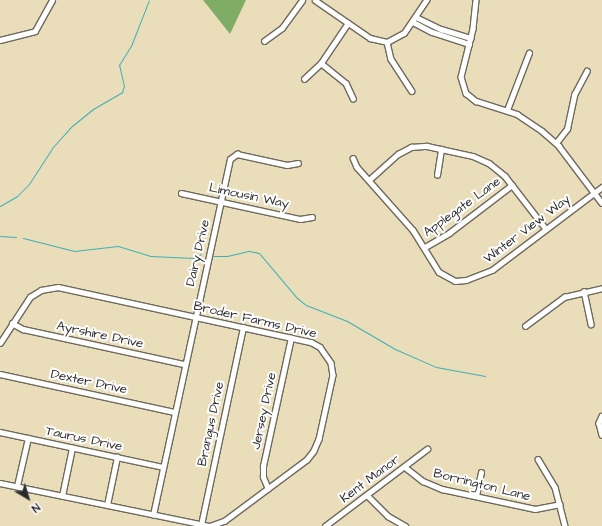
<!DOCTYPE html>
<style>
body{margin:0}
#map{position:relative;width:602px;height:526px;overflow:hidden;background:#eaddb9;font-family:"Architects Daughter",sans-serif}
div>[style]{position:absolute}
.forest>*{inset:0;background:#80ad66}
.stream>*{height:1px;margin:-0.5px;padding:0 0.5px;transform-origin:0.5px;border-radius:0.5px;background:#3fb0b8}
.roads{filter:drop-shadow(1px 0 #6e695d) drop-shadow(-1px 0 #6e695d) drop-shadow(0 1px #6e695d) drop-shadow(0 -1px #6e695d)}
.minor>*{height:4.5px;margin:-2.25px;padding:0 2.25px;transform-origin:2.25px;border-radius:2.25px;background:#fff}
span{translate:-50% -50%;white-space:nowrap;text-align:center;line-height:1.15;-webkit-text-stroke:4px #fff;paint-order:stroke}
.street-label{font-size:13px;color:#2b2b2b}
.north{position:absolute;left:8px;top:478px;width:40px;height:40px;-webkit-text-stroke:3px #fff;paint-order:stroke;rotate:142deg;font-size:11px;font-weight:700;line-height:16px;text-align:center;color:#2b2b2b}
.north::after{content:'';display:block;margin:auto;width:14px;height:18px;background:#2b2b2b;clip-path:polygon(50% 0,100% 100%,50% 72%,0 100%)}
</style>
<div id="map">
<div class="forest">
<div style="clip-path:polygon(203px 0,246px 0,230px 34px)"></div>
</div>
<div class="stream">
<div style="left:0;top:206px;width:20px;rotate:-30deg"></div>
<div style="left:17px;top:196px;width:17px;rotate:-45deg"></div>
<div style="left:29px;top:184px;width:44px;rotate:-57deg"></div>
<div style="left:53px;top:147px;width:28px;rotate:-48deg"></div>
<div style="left:72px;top:126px;width:27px;rotate:-39deg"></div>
<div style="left:93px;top:109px;width:34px;rotate:-30deg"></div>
<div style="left:122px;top:92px;width:6px;rotate:-72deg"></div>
<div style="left:124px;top:86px;width:22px;rotate:-103deg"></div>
<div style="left:119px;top:65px;width:22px;rotate:-58deg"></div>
<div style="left:131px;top:46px;width:49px;rotate:-68.6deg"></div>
<div style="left:0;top:236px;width:16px;rotate:4deg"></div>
<div style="left:23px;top:238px;width:53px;rotate:14.3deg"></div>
<div style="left:74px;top:251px;width:44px;rotate:-6.5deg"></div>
<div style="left:118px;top:246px;width:34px;rotate:17deg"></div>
<div style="left:150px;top:256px;width:44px;rotate:2.6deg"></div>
<div style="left:194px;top:258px;width:8px;rotate:-30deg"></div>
<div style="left:213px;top:256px;width:14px"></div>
<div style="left:227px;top:256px;width:23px;rotate:-13deg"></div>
<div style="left:249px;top:251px;width:10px;rotate:11deg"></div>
<div style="left:259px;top:253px;width:59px;rotate:49.8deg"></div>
<div style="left:297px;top:298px;width:11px;rotate:38deg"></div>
<div style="left:306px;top:305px;width:44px;rotate:21.3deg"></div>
<div style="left:347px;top:321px;width:56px;rotate:30.3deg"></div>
<div style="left:395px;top:349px;width:45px;rotate:23.7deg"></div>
<div style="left:436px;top:367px;width:50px;rotate:10.4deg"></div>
</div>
<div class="roads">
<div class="minor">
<div style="left:315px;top:0;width:67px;rotate:34.6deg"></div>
<div style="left:370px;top:38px;width:17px;rotate:13deg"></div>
<div style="left:387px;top:42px;width:19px;rotate:-28deg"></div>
<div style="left:404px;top:33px;width:40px;rotate:-56deg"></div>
<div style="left:476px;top:0;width:29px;rotate:96deg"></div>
<div style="left:473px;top:29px;width:49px;rotate:104deg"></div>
<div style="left:461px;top:77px;width:17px;rotate:73deg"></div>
<div style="left:466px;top:93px;width:13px;rotate:39deg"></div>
<div style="left:476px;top:101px;width:43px;rotate:17.6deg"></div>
<div style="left:517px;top:114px;width:30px;rotate:34deg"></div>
<div style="left:542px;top:131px;width:23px;rotate:41deg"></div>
<div style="left:559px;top:146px;width:71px;rotate:53deg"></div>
<div style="left:416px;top:17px;width:28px;rotate:26deg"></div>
<div style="left:441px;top:29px;width:31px;rotate:17deg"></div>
<div style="left:413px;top:22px;width:21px;rotate:28deg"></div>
<div style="left:432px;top:32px;width:39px;rotate:18deg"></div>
<div style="left:0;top:40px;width:36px;rotate:-14deg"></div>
<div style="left:35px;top:31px;width:35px;rotate:-61deg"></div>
<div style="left:264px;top:41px;width:22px;rotate:-36deg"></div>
<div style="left:282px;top:28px;width:34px;rotate:-54deg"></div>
<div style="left:387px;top:42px;width:17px;rotate:77deg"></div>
<div style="left:391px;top:59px;width:38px;rotate:57deg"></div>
<div style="left:321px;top:63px;width:32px;rotate:39deg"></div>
<div style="left:346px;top:83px;width:17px;rotate:65deg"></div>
<div style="left:304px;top:79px;width:23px;rotate:-43deg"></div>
<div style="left:321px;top:63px;width:48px;rotate:-56deg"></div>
<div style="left:507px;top:110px;width:61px;rotate:-68.9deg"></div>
<div style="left:556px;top:143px;width:18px;rotate:-52deg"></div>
<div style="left:567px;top:129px;width:35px;rotate:-78deg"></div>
<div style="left:574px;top:95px;width:27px;rotate:-62deg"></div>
<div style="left:353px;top:158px;width:10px;rotate:66deg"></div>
<div style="left:357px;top:167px;width:84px;rotate:48.4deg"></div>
<div style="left:413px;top:230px;width:49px;rotate:58.2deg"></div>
<div style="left:439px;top:272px;width:18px;rotate:29deg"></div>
<div style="left:455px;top:281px;width:11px;rotate:-5deg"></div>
<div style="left:466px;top:280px;width:28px;rotate:-21deg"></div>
<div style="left:492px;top:270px;width:138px;rotate:-37deg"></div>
<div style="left:437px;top:175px;width:26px;rotate:-81deg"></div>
<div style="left:369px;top:180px;width:39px;rotate:-42deg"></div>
<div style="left:398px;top:154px;width:15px;rotate:-28deg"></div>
<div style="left:411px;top:147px;width:16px;rotate:-4deg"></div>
<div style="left:427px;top:146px;width:47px;rotate:12.3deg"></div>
<div style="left:473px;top:156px;width:17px;rotate:24deg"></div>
<div style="left:489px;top:163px;width:21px;rotate:39deg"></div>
<div style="left:505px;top:176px;width:67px;rotate:52.3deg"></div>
<div style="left:181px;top:193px;width:122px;rotate:12.3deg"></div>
<div style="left:300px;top:219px;width:12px;rotate:-9deg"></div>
<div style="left:425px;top:247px;width:28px;rotate:-30deg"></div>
<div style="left:449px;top:233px;width:79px;rotate:-37.3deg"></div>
<div style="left:584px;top:291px;width:34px;rotate:78deg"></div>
<div style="left:12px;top:323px;width:13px;rotate:29deg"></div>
<div style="left:23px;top:329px;width:165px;rotate:12.3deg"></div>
<div style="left:525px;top:326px;width:49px;rotate:-36.6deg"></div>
<div style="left:564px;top:297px;width:39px;rotate:-13deg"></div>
<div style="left:0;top:343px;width:55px;rotate:-56.9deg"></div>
<div style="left:30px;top:297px;width:13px;rotate:-32deg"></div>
<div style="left:41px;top:290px;width:17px;rotate:-10deg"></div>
<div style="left:58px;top:287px;width:259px;rotate:12.3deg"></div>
<div style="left:311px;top:342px;width:10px;rotate:29deg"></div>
<div style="left:320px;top:347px;width:19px;rotate:55deg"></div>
<div style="left:331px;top:363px;width:12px;rotate:81deg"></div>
<div style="left:333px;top:375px;width:66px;rotate:102.3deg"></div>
<div style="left:319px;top:439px;width:13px;rotate:113deg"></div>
<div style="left:314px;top:451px;width:11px;rotate:128deg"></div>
<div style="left:307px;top:460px;width:102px;rotate:143.4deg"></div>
<div style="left:225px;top:521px;width:15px;rotate:160deg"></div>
<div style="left:0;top:374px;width:178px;rotate:12.3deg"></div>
<div style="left:602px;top:416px;width:8px;rotate:113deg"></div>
<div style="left:599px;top:423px;width:12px;rotate:76deg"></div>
<div style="left:0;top:432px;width:167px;rotate:12.1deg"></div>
<div style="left:538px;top:459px;width:33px;rotate:59deg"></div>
<div style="left:555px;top:487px;width:40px;rotate:75.6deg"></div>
<div style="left:405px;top:467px;width:23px;rotate:38deg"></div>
<div style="left:423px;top:481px;width:21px;rotate:23deg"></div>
<div style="left:442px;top:489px;width:95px;rotate:12.1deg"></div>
<div style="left:535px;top:509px;width:25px;rotate:-11deg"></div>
<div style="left:0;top:483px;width:213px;rotate:11.6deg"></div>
<div style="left:17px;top:486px;width:49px;rotate:-77.1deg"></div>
<div style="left:268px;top:489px;width:13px;rotate:-113deg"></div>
<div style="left:263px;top:477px;width:11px;rotate:-90deg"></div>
<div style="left:263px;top:466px;width:131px;rotate:-77.7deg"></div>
<div style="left:367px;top:495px;width:30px;rotate:45deg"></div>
<div style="left:388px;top:516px;width:20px;rotate:30deg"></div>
<div style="left:62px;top:496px;width:49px;rotate:-78.2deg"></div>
<div style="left:476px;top:496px;width:24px;rotate:-78deg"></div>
<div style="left:107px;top:505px;width:49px;rotate:-78.2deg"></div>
<div style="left:153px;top:515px;width:364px;rotate:-77.8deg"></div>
<div style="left:230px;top:159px;width:9px;rotate:-36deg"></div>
<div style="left:237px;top:154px;width:51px;rotate:12.4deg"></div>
<div style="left:287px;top:165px;width:11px;rotate:-10deg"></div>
<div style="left:201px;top:525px;width:202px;rotate:-78deg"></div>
<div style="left:325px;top:526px;width:128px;rotate:-37deg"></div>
</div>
</div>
<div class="street-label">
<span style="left:249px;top:196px;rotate:12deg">Limousin Way</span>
<span style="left:462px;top:207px;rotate:-36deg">Applegate Lane</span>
<span style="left:527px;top:229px;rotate:-37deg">Winter View Way</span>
<span style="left:198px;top:253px;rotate:-77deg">Dairy Drive</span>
<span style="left:255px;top:320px;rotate:13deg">Broder Farms Drive</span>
<span style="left:100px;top:335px;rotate:12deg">Ayrshire Drive</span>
<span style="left:89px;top:382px;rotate:12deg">Dexter Drive</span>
<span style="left:264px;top:411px;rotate:-78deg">Jersey Drive</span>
<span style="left:211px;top:424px;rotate:-78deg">Brangus Drive</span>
<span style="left:84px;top:439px;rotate:12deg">Taurus Drive</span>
<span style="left:370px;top:479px;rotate:-37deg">Kent Manor</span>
<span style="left:482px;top:485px;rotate:14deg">Borrington Lane</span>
</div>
<div class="north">N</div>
</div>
